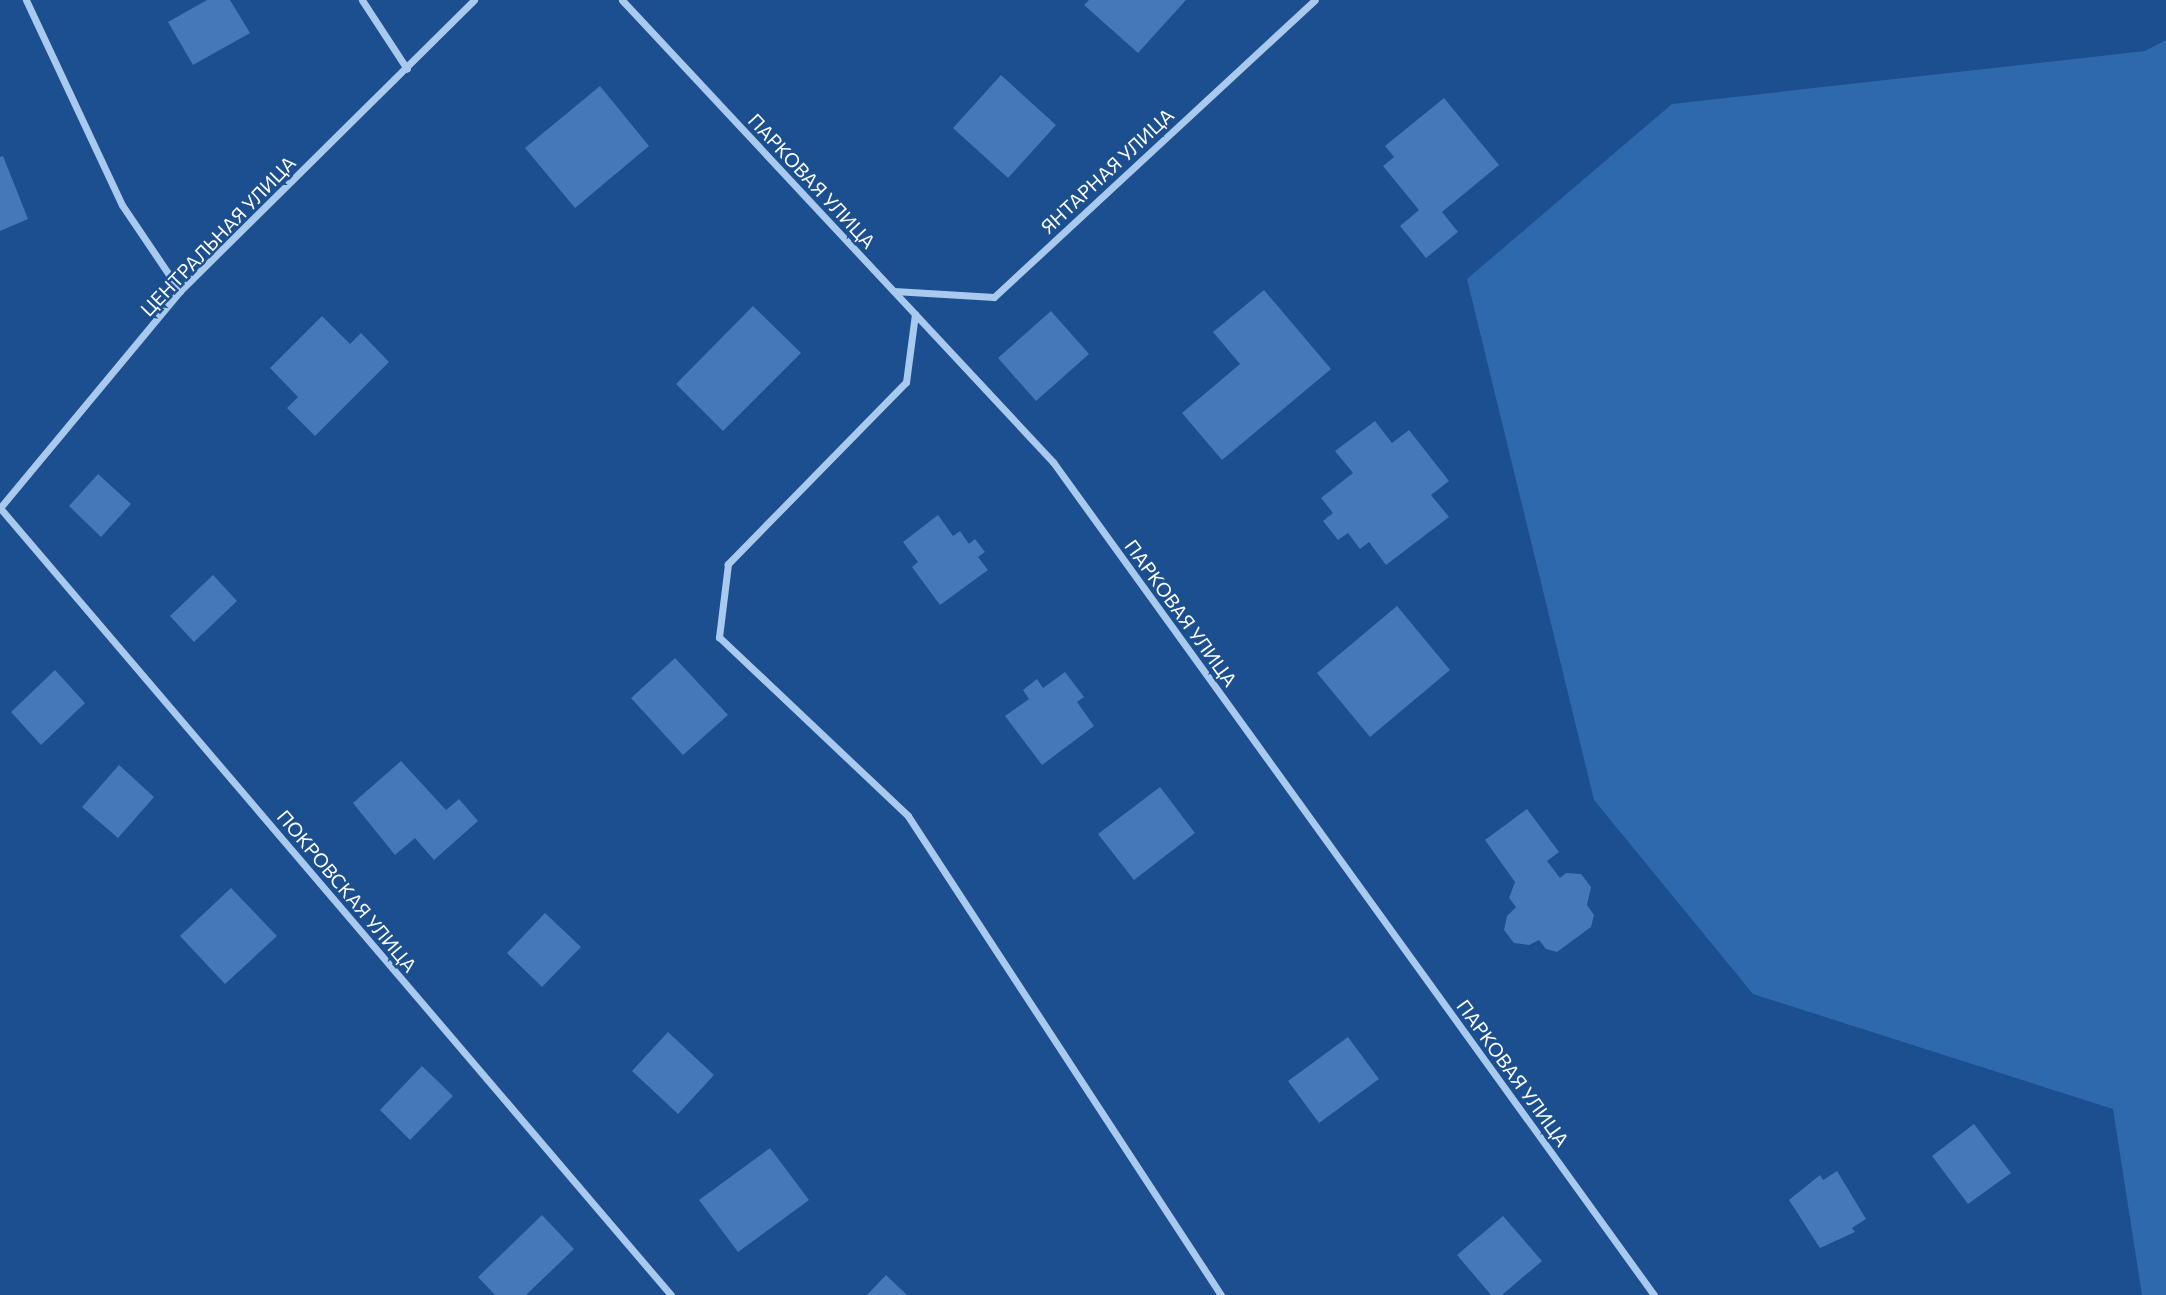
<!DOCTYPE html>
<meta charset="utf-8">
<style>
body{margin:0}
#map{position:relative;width:2166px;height:1295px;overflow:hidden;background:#1b4f8f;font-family:Commissioner,sans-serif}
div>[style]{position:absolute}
.green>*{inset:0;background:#2e69ad}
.building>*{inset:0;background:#4478b7}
.street>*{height:7px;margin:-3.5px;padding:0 3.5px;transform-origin:3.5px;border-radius:3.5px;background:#a9c9ee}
span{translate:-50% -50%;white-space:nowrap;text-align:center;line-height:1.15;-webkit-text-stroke:5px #1b4f8f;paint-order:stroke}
.street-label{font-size:19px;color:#fff}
</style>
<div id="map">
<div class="green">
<div style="clip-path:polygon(2166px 40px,2166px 1295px,2142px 1295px,2113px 1109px,1753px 994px,1594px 800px,1467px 279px,1672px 104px,2145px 51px)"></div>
</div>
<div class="building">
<div style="clip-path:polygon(207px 0,230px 0,250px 33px,193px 65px,168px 22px)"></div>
<div style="clip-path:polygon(1089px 0,1186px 0,1138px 53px,1084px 5px)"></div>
<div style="clip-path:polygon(1001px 75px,1056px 125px,1008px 178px,953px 128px)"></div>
<div style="clip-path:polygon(600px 86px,649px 146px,575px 208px,525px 148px)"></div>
<div style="clip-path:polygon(1444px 98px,1499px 165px,1442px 212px,1458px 232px,1426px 258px,1400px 226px,1419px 210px,1383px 166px,1394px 157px,1385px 146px)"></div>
<div style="clip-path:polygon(3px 156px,28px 219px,0 231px,0 157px)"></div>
<div style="clip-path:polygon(1264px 290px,1331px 369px,1222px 460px,1182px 413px,1240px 364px,1213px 332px)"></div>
<div style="clip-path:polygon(753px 306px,801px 353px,723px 431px,676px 384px)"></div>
<div style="clip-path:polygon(1051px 311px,1089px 354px,1036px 401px,998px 358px)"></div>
<div style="clip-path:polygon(322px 316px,350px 344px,361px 333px,389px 362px,315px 436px,287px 408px,298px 397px,270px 368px)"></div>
<div style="clip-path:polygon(1375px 421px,1392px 443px,1409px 430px,1449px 481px,1431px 495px,1449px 517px,1386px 565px,1369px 542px,1360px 549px,1348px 533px,1338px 540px,1323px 521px,1333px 513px,1321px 498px,1353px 473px,1335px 451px)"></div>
<div style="clip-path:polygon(98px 474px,131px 504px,101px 537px,69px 506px)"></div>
<div style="clip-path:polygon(938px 515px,953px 536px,960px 531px,969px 544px,975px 539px,985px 552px,978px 557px,988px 570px,940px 605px,912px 567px,918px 562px,903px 542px)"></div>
<div style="clip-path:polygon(213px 575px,237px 601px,194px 642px,170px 616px)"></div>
<div style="clip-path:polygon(1397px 606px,1450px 670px,1370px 737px,1317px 673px)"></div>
<div style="clip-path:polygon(675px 658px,728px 715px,683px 755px,631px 698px)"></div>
<div style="clip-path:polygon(55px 670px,85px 703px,41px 745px,11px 712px)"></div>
<div style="clip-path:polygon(1065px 672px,1084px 697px,1077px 702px,1094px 726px,1042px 765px,1005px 716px,1029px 699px,1023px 690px,1037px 679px,1043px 688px)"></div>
<div style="clip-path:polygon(401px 761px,446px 810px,459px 799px,478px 821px,434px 860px,415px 838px,395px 855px,353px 803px)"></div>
<div style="clip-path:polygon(119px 765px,154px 797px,118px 838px,82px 807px)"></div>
<div style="clip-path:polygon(1160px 787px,1195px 833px,1134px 880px,1098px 834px)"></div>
<div style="clip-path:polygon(1527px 809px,1559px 852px,1547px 861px,1560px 878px,1566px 873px,1581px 874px,1591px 887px,1587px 905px,1594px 915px,1591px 927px,1557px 952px,1546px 949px,1539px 940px,1529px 945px,1514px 943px,1504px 930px,1507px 916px,1516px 907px,1509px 898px,1515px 882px,1485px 840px)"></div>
<div style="clip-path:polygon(231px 888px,277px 936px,225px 984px,180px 936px)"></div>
<div style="clip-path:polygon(545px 913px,581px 947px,542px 987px,507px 953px)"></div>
<div style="clip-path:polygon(668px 1032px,714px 1075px,678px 1114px,632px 1071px)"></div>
<div style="clip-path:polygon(1348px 1037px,1379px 1079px,1319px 1123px,1288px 1081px)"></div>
<div style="clip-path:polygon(422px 1066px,453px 1096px,410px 1140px,380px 1110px)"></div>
<div style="clip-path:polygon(1974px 1124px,2011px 1173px,1968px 1204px,1932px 1156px)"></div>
<div style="clip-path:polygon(770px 1148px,809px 1200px,738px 1252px,699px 1200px)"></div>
<div style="clip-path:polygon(1837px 1171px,1866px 1219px,1852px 1228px,1855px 1232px,1820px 1248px,1789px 1200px,1820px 1175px,1823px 1180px)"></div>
<div style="clip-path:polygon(542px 1215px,574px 1249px,526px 1295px,495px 1295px,478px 1277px)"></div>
<div style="clip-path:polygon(1503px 1216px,1542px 1261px,1502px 1295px,1491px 1295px,1457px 1255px)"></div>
<div style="clip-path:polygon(886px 1275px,907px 1295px,867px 1295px)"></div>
</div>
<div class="street">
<div style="left:26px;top:0;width:226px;rotate:64.9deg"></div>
<div style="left:122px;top:205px;width:104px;rotate:56deg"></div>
<div style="left:362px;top:0;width:82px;rotate:56.9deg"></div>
<div style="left:474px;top:0;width:414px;rotate:135.3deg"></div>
<div style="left:180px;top:291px;width:282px;rotate:129.7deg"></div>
<div style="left:0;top:508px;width:1034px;rotate:49.55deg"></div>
<div style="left:622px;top:0;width:632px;rotate:46.99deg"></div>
<div style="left:1053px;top:462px;width:1027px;rotate:54.19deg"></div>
<div style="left:894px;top:291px;width:100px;rotate:3.4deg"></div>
<div style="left:994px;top:297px;width:437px;rotate:-42.8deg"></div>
<div style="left:915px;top:314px;width:69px;rotate:97.5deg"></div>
<div style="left:906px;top:382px;width:255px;rotate:134.4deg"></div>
<div style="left:728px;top:564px;width:74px;rotate:97deg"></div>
<div style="left:719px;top:637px;width:260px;rotate:43.4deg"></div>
<div style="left:908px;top:816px;width:572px;rotate:56.84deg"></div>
</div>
<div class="street-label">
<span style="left:1107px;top:171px;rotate:-43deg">ЯНТАРНАЯ УЛИЦА</span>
<span style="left:812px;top:181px;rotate:47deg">ПАРКОВАЯ УЛИЦА</span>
<span style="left:218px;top:236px;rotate:-46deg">ЦЕНТРАЛЬНАЯ УЛИЦА</span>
<span style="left:1181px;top:613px;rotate:54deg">ПАРКОВАЯ УЛИЦА</span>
<span style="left:347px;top:891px;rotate:50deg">ПОКРОВСКАЯ УЛИЦА</span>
<span style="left:1513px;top:1073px;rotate:54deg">ПАРКОВАЯ УЛИЦА</span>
</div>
</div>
